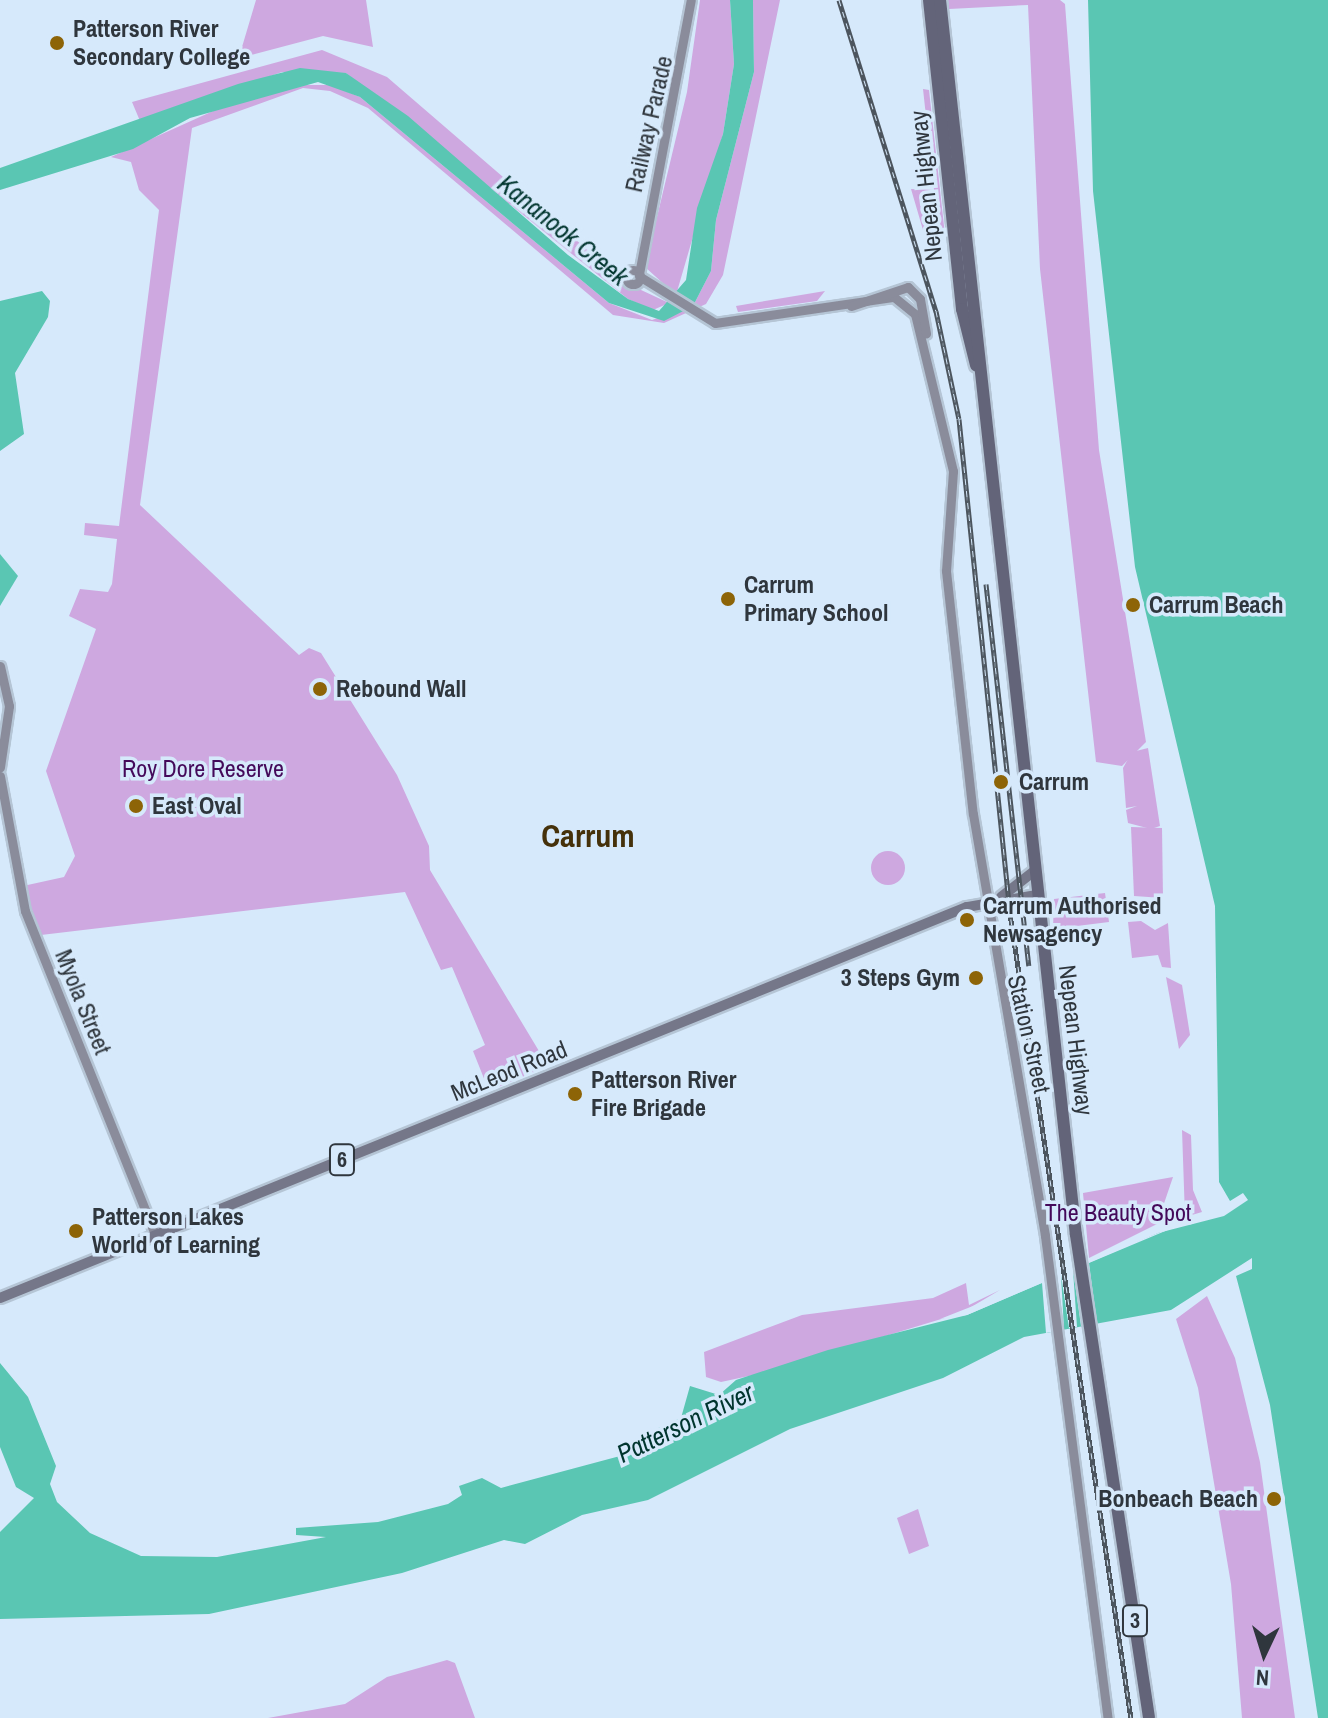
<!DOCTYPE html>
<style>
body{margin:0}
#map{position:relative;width:1328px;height:1718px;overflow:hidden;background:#d6e9fb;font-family:"Archivo Narrow",sans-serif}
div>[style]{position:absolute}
.green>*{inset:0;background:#cea8e0}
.round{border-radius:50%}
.water>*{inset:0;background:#5ac6b3}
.pier>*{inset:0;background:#d6e9fb}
.roads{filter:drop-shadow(2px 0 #b5c5d5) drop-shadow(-2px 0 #b5c5d5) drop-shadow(0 2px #b5c5d5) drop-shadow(0 -2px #b5c5d5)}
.secondary>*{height:9px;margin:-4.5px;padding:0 4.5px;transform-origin:4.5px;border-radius:4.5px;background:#8a8c9b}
.secondary>.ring{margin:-4.5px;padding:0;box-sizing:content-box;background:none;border:9px solid #8a8c9b;border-radius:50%}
.primary>*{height:10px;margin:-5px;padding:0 5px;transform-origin:5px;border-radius:5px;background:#757789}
.highway>*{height:12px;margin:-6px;padding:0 6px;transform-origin:6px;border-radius:6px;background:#636479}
.rail>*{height:5px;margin-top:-2.5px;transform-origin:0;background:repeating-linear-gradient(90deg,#d6e9fb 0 6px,#4c555e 0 12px);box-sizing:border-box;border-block:2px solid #4c555e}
.dots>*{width:22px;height:22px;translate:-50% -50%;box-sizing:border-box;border:4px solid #d6e9fb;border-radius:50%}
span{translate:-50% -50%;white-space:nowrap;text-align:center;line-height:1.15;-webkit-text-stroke:7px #d6e9fb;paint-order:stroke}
.shield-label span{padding:2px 6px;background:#d6e9fb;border:2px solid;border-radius:6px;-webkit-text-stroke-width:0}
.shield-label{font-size:22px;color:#2f363d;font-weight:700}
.poi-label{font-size:24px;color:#2f363d;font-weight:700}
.left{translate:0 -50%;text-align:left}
.right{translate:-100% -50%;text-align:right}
.street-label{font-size:24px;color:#2f363d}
.park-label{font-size:24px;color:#44095a}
.water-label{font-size:26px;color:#00352e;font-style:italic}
.district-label{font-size:32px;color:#45310a;font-weight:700}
.north{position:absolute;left:1224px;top:1614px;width:80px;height:80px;-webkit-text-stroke:6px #d6e9fb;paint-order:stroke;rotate:184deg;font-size:22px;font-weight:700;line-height:32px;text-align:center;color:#2f363d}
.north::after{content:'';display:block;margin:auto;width:28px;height:36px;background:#2f363d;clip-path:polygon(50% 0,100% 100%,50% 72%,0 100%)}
</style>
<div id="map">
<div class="green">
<div style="clip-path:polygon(256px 0,366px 0,373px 47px,323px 36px,232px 60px,228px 52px,242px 47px)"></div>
<div style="clip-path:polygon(700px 0,730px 0,734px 64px,723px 134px,676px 295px,645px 267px,687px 92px)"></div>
<div style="clip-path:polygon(753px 0,780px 0,723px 275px,706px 304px,664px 323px,613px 315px,368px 108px,330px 91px,303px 88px,192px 128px,140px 505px,299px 655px,309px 648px,321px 653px,397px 775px,429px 846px,430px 870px,548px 1066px,489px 1091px,473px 1051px,485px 1045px,452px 967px,441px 970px,405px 892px,41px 935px,23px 886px,64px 877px,75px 856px,46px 771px,96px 629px,69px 616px,80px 589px,108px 592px,112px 584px,117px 539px,84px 535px,85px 523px,119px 526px,159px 210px,139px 190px,131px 162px,111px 157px,222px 107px,294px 85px,330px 85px,360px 97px,609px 303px,652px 320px,693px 306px,711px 271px,716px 220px,754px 72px)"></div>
<div style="clip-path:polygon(948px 0,1060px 0,1065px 4px,1099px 450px,1146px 742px,1122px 766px,1096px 762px,1040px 269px,1028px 5px,949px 9px)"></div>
<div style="clip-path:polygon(322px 50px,387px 77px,626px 283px,669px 303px,653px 310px,628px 299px,346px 73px,282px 72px,140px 121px,132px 102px)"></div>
<div style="clip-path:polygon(923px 89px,929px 90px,945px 235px,923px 230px,911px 189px,934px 190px)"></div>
<div style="clip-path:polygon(825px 291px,817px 301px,738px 312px,736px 306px)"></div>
<div style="clip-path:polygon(1148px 748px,1160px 826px,1151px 829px,1128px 823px,1126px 810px,1137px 806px,1126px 808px,1123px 768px,1132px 752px)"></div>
<div style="clip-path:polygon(1131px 827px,1162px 828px,1163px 898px,1134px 896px)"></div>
<div class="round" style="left:871px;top:851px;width:34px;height:34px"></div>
<div style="clip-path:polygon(1105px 893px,1109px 922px,1053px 929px,1054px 899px)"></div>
<div style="clip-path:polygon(1141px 921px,1155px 930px,1168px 923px,1171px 968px,1162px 967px,1158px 955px,1132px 958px,1128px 922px)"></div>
<div style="clip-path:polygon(1166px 977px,1182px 985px,1190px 1035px,1179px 1049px)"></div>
<div style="clip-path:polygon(1182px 1130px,1191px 1135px,1193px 1190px,1202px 1212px,1185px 1217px)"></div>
<div style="clip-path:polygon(1173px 1177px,1157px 1224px,1089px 1258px,1083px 1193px)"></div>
<div style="clip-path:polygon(966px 1283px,969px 1305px,1000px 1290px,961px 1313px,767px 1372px,721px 1382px,706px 1377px,704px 1352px,802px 1315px,933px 1298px)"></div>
<div style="clip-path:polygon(1207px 1296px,1235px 1358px,1260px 1462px,1295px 1718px,1242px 1718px,1231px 1584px,1198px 1388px,1176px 1319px)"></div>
<div style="clip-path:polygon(918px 1509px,929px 1546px,909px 1554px,897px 1518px)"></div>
<div style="clip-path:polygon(447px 1660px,455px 1663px,475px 1718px,268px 1718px,345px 1704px,387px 1677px)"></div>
</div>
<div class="water">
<div style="clip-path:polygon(730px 0,753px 0,754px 72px,716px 220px,711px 271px,693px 306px,664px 321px,609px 303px,360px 97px,318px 82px,190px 118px,133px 149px,0 190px,0 168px,238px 84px,300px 68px,346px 73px,408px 116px,568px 255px,628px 299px,659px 311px,686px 280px,697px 208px,723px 134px,734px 64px)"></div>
<div style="clip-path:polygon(1088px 0,1328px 0,1328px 1718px,1318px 1718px,1270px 1405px,1236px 1276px,1252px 1269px,1252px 1258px,1171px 1310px,1024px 1337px,943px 1378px,790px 1429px,648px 1500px,582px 1515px,525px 1544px,504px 1540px,402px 1573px,209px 1614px,0 1619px,0 1532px,34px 1498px,16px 1487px,0 1447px,0 1363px,28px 1397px,56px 1466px,50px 1484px,57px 1502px,90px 1533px,141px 1556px,217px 1557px,326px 1537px,296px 1535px,296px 1528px,378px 1522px,448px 1504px,462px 1495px,459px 1486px,482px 1478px,501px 1488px,635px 1452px,633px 1444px,646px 1444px,656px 1429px,681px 1418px,690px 1386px,719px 1395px,736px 1380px,828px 1350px,967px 1315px,1158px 1233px,1224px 1216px,1248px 1200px,1243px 1193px,1230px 1201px,1219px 1182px,1215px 906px,1135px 567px,1093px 191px)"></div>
<div style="clip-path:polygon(42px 291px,50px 301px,48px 317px,15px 373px,24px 434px,0 451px,0 301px)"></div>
<div style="clip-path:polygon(0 554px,18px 576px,0 606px)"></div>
</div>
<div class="pier">
<div style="clip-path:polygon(1201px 1216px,1089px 1263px,1097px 1324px,1081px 1326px,1073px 1270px,1077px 1327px,1069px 1328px,1061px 1275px,1064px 1329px,1046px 1333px,1042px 1283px,967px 1315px,940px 1319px)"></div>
</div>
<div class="roads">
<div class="secondary">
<div class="ring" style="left:626px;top:270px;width:5px;height:5px"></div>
<div style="left:639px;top:274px;width:279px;rotate:-79.3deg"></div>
<div style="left:639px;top:276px;width:89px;rotate:31.7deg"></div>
<div style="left:715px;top:323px;width:181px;rotate:-8.3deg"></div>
<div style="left:894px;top:297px;width:27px;rotate:39deg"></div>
<div style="left:915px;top:314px;width:162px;rotate:76.4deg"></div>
<div style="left:953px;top:471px;width:100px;rotate:94deg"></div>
<div style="left:946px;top:571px;width:244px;rotate:83.7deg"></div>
<div style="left:973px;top:814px;width:428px;rotate:80.3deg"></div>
<div style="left:1045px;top:1236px;width:486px;rotate:82.6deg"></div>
<div style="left:851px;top:306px;width:60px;rotate:-18.4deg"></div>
<div style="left:908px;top:287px;width:17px;rotate:45deg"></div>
<div style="left:920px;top:299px;width:35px;rotate:80deg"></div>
<div style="left:0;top:666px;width:41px;rotate:77.3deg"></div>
<div style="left:9px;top:706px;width:62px;rotate:98.4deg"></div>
<div style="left:0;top:776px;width:137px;rotate:79.5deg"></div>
<div style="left:25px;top:911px;width:349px;rotate:68.1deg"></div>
</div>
<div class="primary">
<div style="left:1001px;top:897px;width:41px;rotate:-38deg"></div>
<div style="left:0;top:1298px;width:1043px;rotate:-22.02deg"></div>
<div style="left:967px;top:907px;width:70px;rotate:-9.9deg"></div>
</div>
<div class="highway">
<div style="left:929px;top:0;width:311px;rotate:83.9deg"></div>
<div style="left:962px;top:309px;width:58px;rotate:76deg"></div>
<div style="left:940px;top:0;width:1242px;rotate:83.72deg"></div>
<div style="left:1076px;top:1235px;width:488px;rotate:81.4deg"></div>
</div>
</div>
<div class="rail">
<div style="left:839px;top:0;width:326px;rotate:72.7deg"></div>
<div style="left:936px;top:311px;width:110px;rotate:78deg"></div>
<div style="left:959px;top:419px;width:491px;rotate:84.1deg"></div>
<div style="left:1009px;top:907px;width:820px;rotate:81.45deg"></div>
<div style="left:986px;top:584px;width:384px;rotate:83.6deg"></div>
</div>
<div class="dots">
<div style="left:57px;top:43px;background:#8d6407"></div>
<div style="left:728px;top:599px;background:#8d6407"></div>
<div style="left:1133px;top:605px;background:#8d6407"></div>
<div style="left:320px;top:689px;background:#8d6407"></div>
<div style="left:1001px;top:782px;background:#8d6407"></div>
<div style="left:136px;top:806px;background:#8d6407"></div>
<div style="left:967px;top:920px;background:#8d6407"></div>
<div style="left:976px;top:978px;background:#8d6407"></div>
<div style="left:575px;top:1094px;background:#8d6407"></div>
<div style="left:76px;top:1231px;background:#8d6407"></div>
<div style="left:1274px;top:1499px;background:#8d6407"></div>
</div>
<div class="shield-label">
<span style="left:342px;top:1160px">6</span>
<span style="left:1135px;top:1621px">3</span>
</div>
<div class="poi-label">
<span class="left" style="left:73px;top:43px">Patterson River<br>Secondary College</span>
<span class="left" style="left:744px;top:599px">Carrum<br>Primary School</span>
<span class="left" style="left:1149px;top:605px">Carrum Beach</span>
<span class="left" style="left:336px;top:689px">Rebound Wall</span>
<span class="left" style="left:1019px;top:782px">Carrum</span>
<span class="left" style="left:152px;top:806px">East Oval</span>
<span class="left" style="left:983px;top:920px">Carrum Authorised<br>Newsagency</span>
<span class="right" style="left:960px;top:978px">3 Steps Gym</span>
<span class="left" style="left:591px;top:1094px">Patterson River<br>Fire Brigade</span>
<span class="left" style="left:92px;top:1231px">Patterson Lakes<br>World of Learning</span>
<span class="right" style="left:1258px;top:1499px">Bonbeach Beach</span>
</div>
<div class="street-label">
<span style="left:649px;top:124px;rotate:-77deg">Railway Parade</span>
<span style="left:926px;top:186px;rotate:-96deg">Nepean Highway</span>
<span style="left:83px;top:1002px;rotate:68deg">Myola Street</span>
<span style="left:1029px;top:1034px;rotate:77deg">Station Street</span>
<span style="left:1076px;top:1040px;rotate:83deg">Nepean Highway</span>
<span style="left:509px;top:1071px;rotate:-22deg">McLeod Road</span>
</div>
<div class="park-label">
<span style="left:203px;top:769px">Roy Dore Reserve</span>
<span style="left:1118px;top:1213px">The Beauty Spot</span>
</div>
<div class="water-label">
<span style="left:563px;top:230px;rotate:39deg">Kananook Creek</span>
<span style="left:685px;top:1423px;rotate:-26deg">Patterson River</span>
</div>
<div class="district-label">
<span style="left:588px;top:836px">Carrum</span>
</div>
<div class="north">N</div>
</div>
